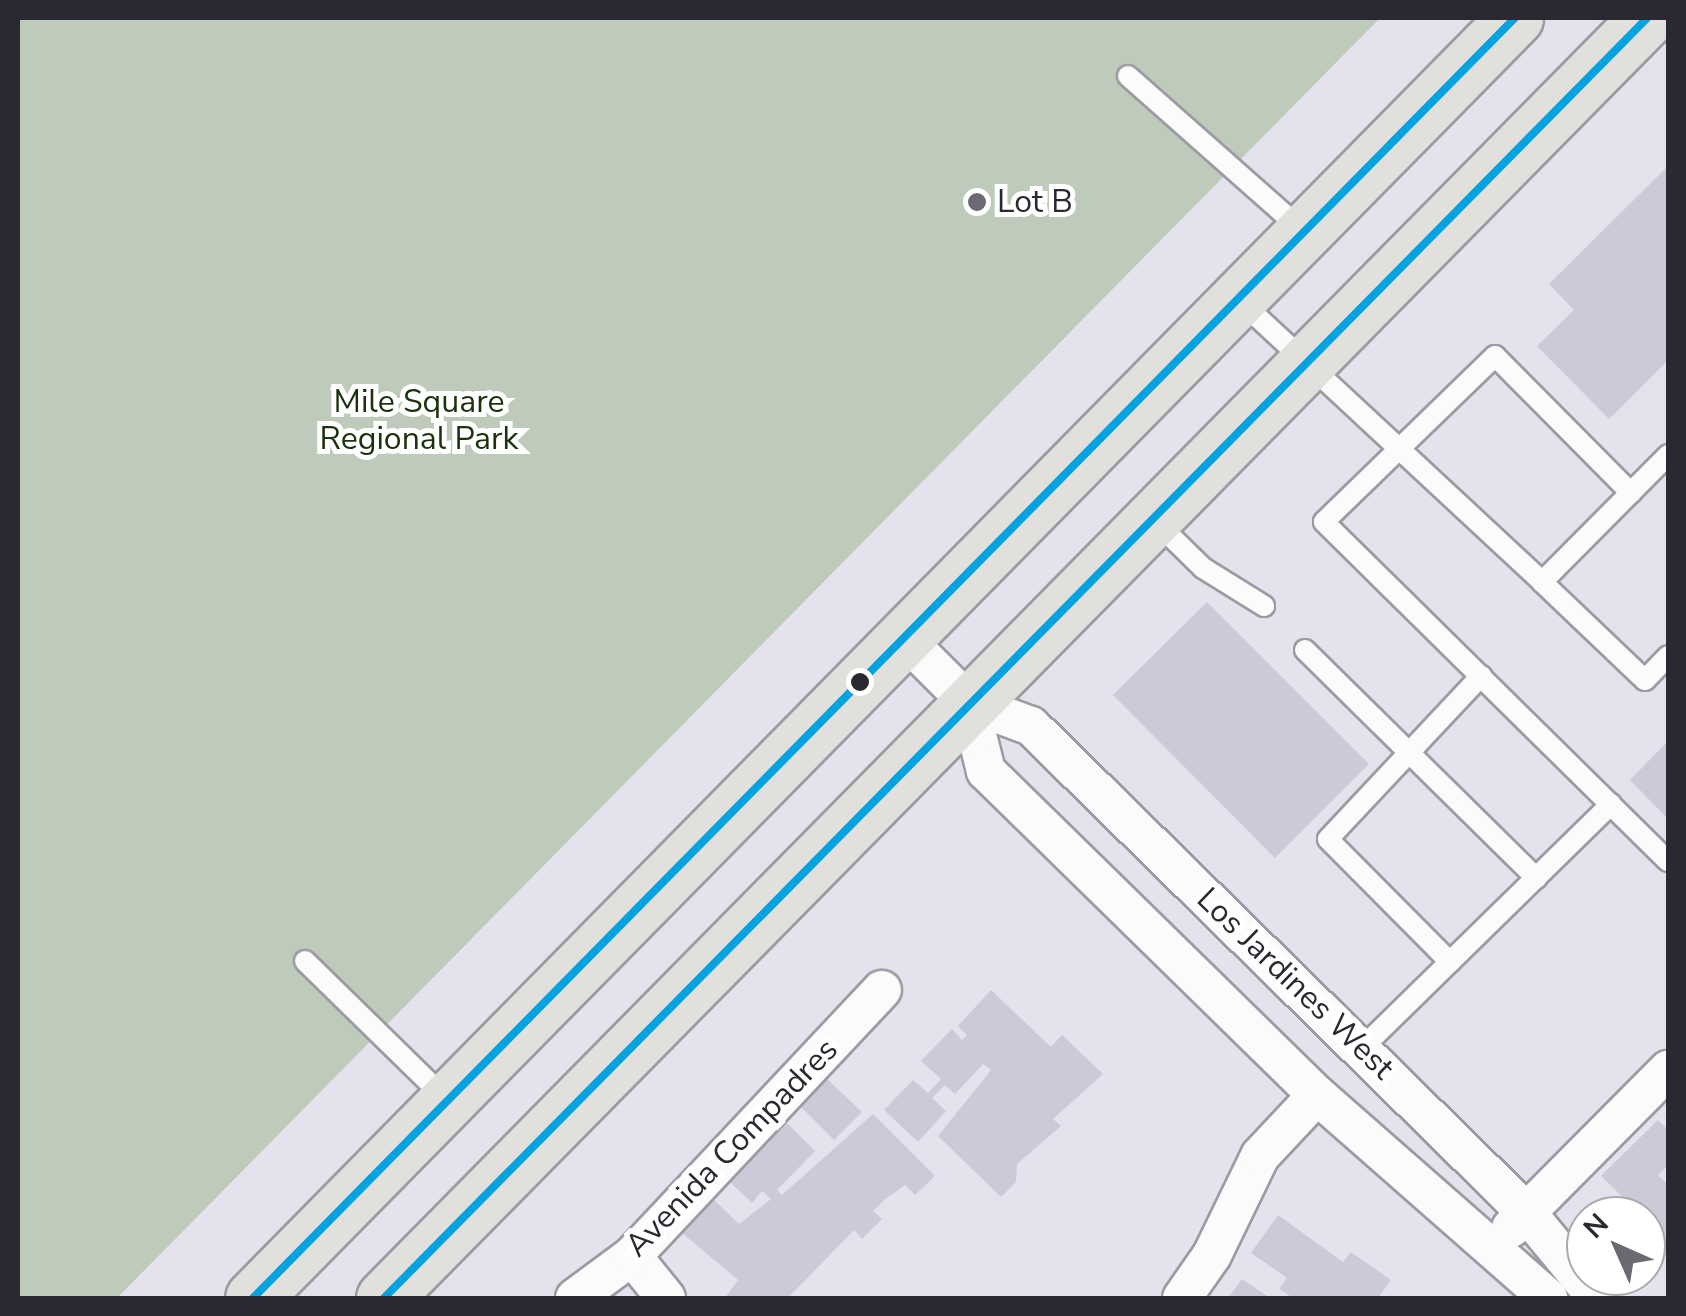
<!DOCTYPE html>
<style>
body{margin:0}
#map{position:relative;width:1686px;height:1316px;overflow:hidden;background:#e4e2ec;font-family:"Nunito Sans",sans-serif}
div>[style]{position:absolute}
.green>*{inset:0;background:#becbbb}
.building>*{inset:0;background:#cdc9d9}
.roads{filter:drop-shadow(2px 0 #9c9aa2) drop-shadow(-2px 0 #9c9aa2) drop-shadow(0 2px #9c9aa2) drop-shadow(0 -2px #9c9aa2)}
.lane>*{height:20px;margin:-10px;padding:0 10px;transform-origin:10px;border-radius:10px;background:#fbfbfc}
.street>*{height:38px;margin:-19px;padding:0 19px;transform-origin:19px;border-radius:19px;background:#fbfbfc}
.primary>*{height:55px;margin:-27.5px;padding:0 27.5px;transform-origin:27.5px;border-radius:27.5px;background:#e2e0dd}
.bus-1>*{height:8px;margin:-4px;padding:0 4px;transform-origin:4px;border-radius:4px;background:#04a2df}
.dots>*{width:28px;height:28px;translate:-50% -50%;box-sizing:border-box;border:5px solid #fff;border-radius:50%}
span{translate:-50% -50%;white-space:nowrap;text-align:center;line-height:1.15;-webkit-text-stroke:10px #fff;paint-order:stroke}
.poi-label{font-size:32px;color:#2a2830}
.left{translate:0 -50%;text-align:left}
.park-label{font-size:32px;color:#1a330c}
.street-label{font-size:32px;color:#2a2830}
.frame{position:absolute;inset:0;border:20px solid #2a2830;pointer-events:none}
.north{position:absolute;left:1566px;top:1196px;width:100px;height:100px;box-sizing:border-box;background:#fff;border:2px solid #aaa9ac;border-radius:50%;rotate:315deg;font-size:28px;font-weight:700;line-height:40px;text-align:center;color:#2a2830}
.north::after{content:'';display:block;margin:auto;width:35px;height:45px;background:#6b6972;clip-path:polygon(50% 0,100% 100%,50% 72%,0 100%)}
</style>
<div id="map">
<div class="green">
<div style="clip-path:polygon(18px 18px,1380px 18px,117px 1298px,18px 1298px)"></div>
</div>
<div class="building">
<div style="clip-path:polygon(1668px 166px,1668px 360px,1609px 419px,1537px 346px,1574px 310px,1549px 284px)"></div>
<div style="clip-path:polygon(1207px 602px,1369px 764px,1275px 858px,1113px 695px)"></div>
<div style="clip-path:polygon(1668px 741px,1668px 819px,1630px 780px)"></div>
<div style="clip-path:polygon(991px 990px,1051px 1047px,1062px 1035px,1103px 1074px,1053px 1119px,1061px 1126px,1017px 1164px,1016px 1182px,1001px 1197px,938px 1136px,991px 1070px,983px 1064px,955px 1094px,945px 1085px,932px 1098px,946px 1111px,918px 1142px,884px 1110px,913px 1080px,928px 1093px,941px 1079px,921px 1061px,952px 1029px,962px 1040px,967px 1035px,958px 1026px)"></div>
<div style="clip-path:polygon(825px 1077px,862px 1112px,834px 1140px,798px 1104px)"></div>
<div style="clip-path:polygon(873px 1114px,935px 1176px,915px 1195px,905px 1185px,884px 1200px,873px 1211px,882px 1219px,862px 1239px,854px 1230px,788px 1298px,725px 1298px,738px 1280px,675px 1227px,708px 1194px,739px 1224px,771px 1199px,762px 1191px,752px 1203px,718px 1170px,779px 1115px,815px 1151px,777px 1190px,782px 1195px)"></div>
<div style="clip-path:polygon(1658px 1120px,1668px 1130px,1668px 1165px,1658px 1175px,1668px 1185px,1668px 1258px,1646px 1235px,1646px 1216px,1626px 1216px,1617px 1207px,1625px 1199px,1601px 1176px)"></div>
<div style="clip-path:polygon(1278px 1215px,1343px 1262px,1351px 1252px,1391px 1280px,1378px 1298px,1293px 1298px,1279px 1289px,1287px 1278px,1251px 1253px)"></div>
<div style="clip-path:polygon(1242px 1279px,1270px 1298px,1228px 1298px)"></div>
</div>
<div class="roads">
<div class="lane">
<div style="left:1128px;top:76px;width:232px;rotate:41.5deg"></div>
<div style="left:1239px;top:300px;width:414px;rotate:42.9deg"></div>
<div style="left:1542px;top:582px;width:179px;rotate:-45.2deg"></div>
<div style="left:1631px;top:493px;width:193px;rotate:-134.8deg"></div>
<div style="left:1495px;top:356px;width:238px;rotate:135.9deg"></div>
<div style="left:1324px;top:522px;width:483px;rotate:44.6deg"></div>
<div style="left:1156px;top:522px;width:66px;rotate:44.4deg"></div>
<div style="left:1203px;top:568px;width:72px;rotate:31.9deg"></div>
<div style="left:1542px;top:582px;width:142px;rotate:43.6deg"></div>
<div style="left:1645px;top:680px;width:33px;rotate:-46deg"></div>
<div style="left:1305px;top:650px;width:325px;rotate:44.6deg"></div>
<div style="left:305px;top:961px;width:199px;rotate:44.4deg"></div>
<div style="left:1450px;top:962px;width:173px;rotate:-134.8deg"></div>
<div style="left:1328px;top:839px;width:224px;rotate:-46.8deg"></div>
<div style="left:1361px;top:1049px;width:350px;rotate:-44.4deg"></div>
</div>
<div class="street">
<div style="left:903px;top:637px;width:93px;rotate:45deg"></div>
<div style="left:969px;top:703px;width:66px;rotate:20.4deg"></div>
<div style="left:1031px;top:726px;width:695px;rotate:44.48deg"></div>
<div style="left:1527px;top:1213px;width:110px;rotate:50.5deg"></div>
<div style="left:969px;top:703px;width:70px;rotate:76deg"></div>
<div style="left:986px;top:771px;width:463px;rotate:44.4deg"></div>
<div style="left:1317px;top:1095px;width:308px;rotate:41.3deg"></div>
<div style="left:1511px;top:1228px;width:223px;rotate:-45.2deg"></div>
<div style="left:632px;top:1256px;width:54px;rotate:51deg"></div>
<div style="left:575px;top:1298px;width:71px;rotate:-36.4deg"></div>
<div style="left:632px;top:1256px;width:365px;rotate:-46.8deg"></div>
<div style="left:1182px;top:1298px;width:52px;rotate:-55.1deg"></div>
<div style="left:1212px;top:1255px;width:110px;rotate:-64.1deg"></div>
<div style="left:1260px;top:1156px;width:83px;rotate:-46.9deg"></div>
</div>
<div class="primary">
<div style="left:253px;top:1298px;width:1798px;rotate:-45.41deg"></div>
<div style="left:384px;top:1298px;width:1798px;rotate:-45.38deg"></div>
</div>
</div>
<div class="bus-1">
<div style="left:253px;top:1298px;width:1798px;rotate:-45.41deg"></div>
<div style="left:384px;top:1298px;width:1798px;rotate:-45.38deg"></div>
</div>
<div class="dots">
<div style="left:977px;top:202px;background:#6b6972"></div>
<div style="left:860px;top:682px;background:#2a2830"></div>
</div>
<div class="poi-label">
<span class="left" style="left:997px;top:202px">Lot B</span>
</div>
<div class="park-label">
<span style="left:419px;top:421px">Mile Square<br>Regional Park</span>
</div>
<div class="street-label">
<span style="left:1295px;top:984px;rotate:44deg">Los Jardines West</span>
<span style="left:732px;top:1148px;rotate:-46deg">Avenida Compadres</span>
</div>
<div class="frame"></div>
<div class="north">N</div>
</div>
